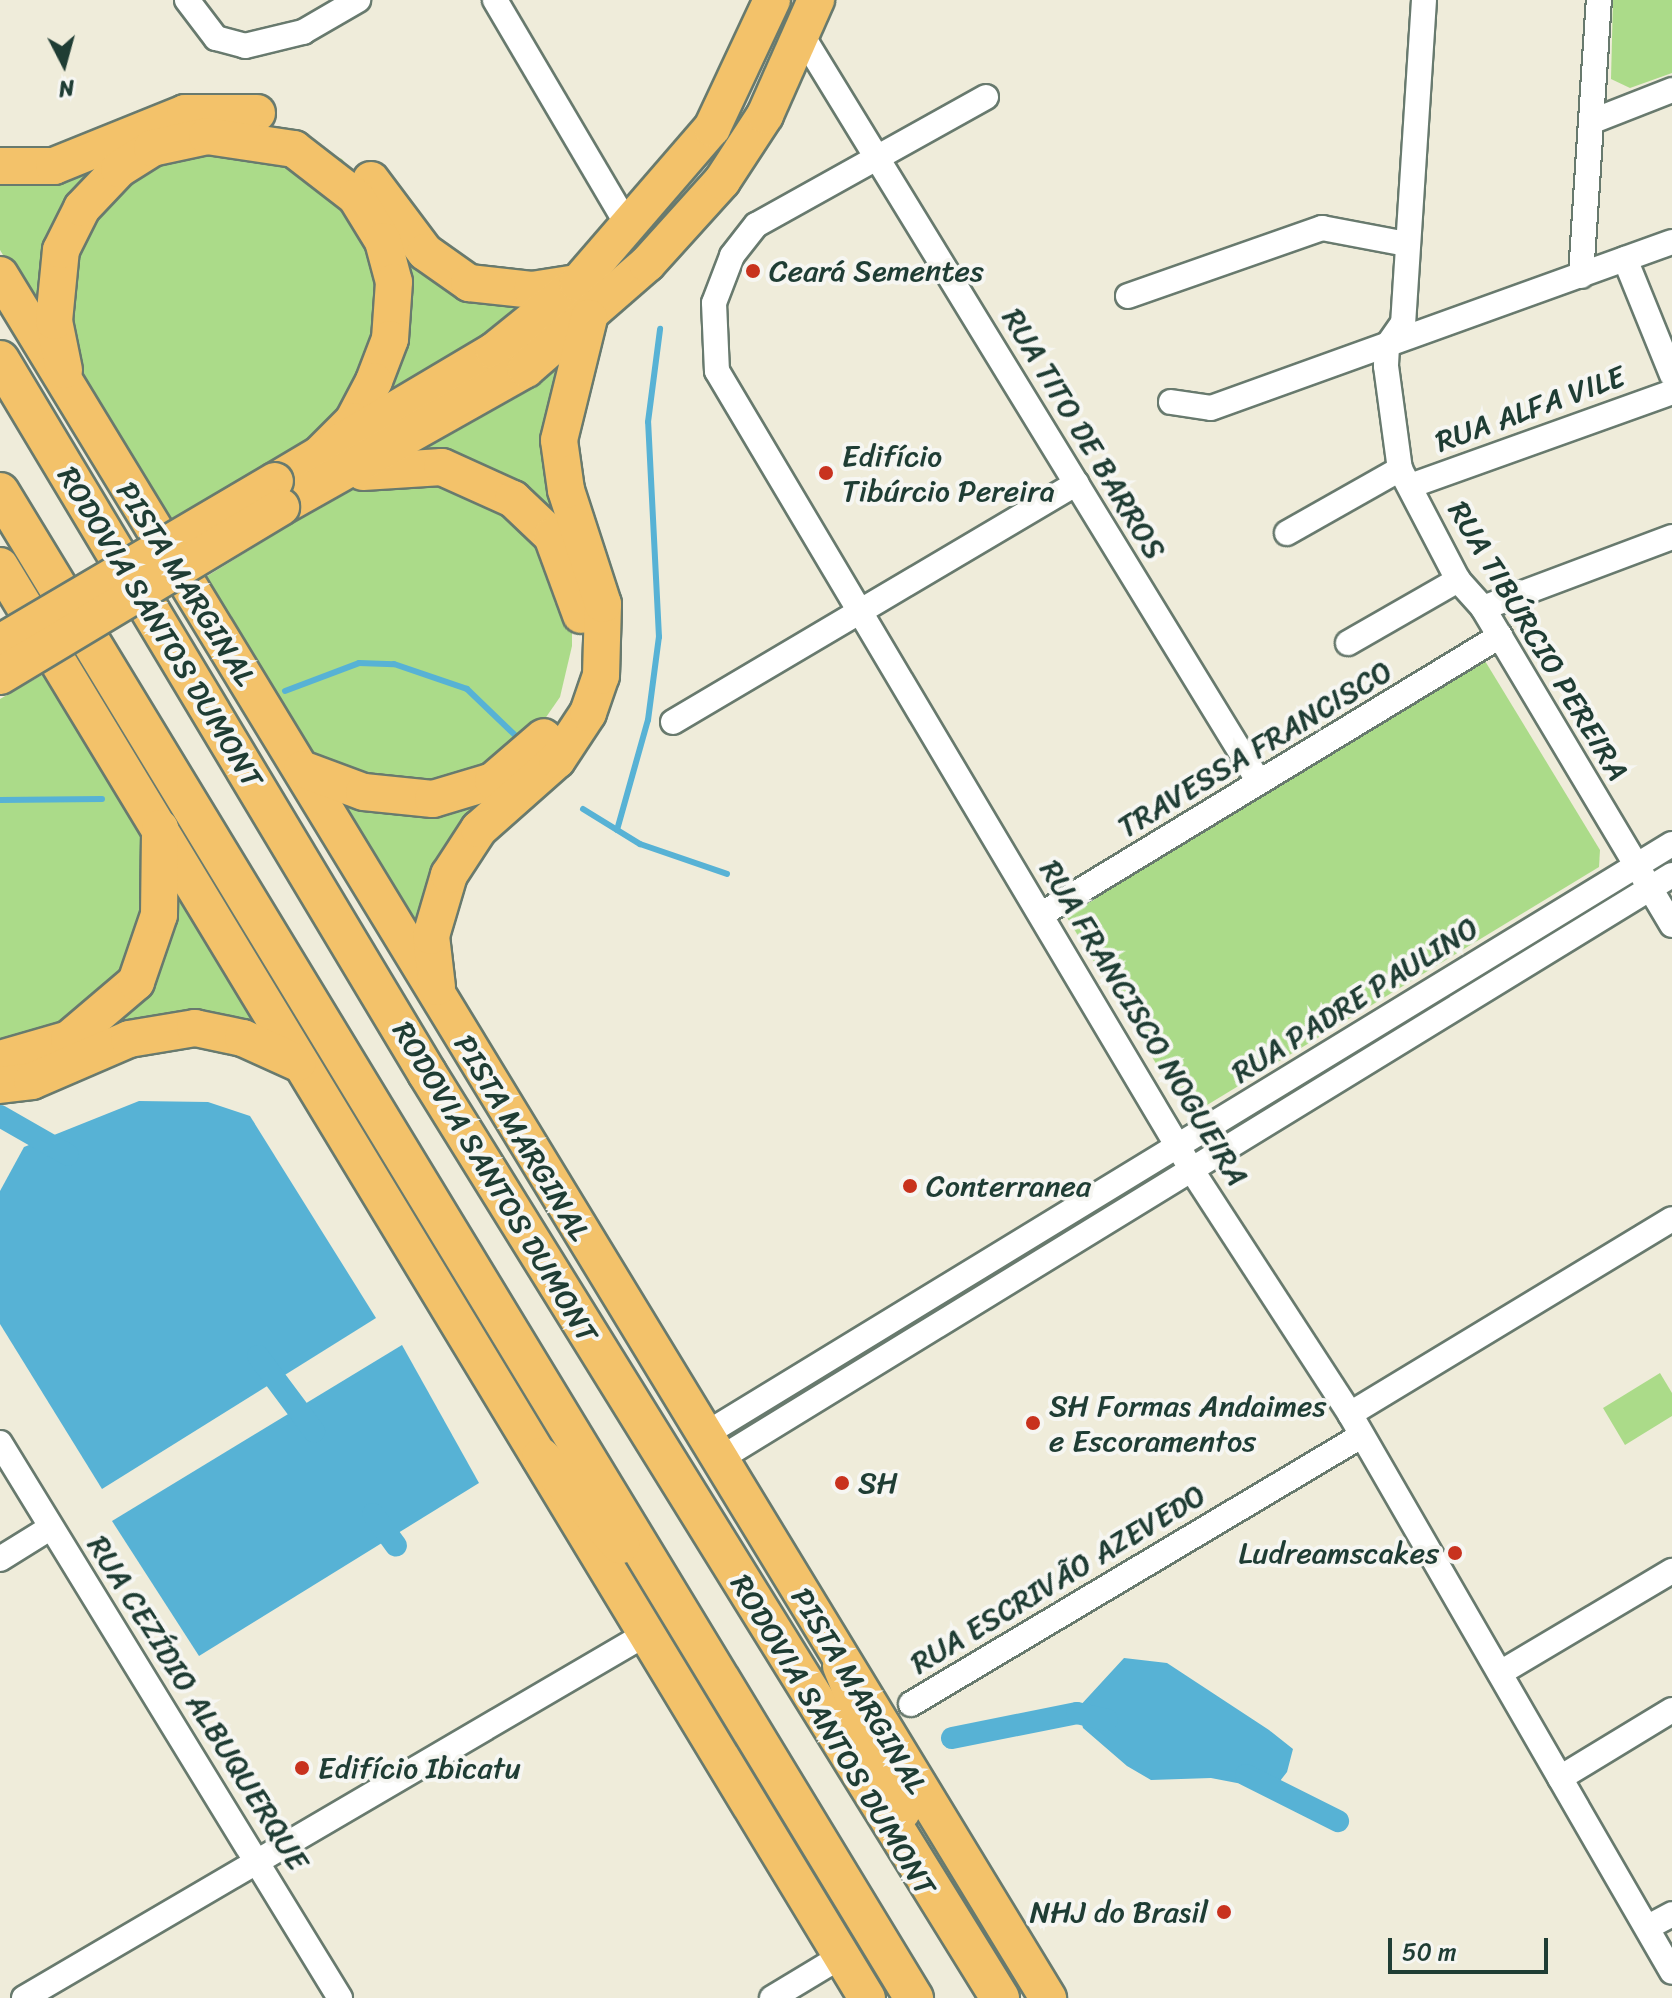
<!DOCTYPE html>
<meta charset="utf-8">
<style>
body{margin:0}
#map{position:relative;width:1672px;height:1998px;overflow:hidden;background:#efecda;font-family:Sriracha,sans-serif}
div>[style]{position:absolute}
.green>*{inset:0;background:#abdb89}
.water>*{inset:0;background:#57b2d5}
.stream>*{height:6px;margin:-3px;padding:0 3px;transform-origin:3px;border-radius:3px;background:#57b2d5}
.canal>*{height:22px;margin:-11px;padding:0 11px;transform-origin:11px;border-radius:11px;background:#57b2d5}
.roads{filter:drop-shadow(2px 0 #687a6e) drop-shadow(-2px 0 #687a6e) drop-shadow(0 2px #687a6e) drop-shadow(0 -2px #687a6e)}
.minor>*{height:24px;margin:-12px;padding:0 12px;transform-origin:12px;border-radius:12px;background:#fff}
.primary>*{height:36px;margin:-18px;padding:0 18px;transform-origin:18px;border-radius:18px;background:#f3c26a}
.trunk>*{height:38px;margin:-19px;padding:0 19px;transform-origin:19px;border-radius:19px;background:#f3c26a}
.bridges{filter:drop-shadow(2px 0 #687a6e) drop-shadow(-2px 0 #687a6e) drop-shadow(0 2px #687a6e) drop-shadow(0 -2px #687a6e)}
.primary-bridge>*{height:36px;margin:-18px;padding:0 18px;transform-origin:18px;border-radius:18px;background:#f3c26a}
.dots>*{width:22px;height:22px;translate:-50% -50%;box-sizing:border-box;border:4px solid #f6f6f2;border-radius:50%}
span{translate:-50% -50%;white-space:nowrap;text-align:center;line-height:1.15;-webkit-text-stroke:8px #f6f6f2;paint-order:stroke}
.poi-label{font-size:30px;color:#1f3d34}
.left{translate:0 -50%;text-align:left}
.right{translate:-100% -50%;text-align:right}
.street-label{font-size:30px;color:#1f3d34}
.north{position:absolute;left:24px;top:24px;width:80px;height:80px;-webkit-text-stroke:6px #f6f6f2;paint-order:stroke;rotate:174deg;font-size:22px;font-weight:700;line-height:32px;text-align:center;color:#1f3d34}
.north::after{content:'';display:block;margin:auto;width:28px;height:36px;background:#1f3d34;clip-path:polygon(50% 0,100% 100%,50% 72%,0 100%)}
.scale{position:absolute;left:1388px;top:1938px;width:160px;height:36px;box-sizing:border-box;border:4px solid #1f3d34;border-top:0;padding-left:10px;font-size:24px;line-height:28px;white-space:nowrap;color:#1f3d34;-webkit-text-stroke:6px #f6f6f2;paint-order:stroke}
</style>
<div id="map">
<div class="green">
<div style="clip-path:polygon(1613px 0,1672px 0,1672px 73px,1630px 88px,1611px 79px)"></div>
<div style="clip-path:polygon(250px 121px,342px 159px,393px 223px,538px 302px,378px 406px,407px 296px,312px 149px,132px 150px,43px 322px,0 250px,0 177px)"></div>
<div style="clip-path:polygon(191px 148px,299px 164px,343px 197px,372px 243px,385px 323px,327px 433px,168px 530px,77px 376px,65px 274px,98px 204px,139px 168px)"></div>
<div style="clip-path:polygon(571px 353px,552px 423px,553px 469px,592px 580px,598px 661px,561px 746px,458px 840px,433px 887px,426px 955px,322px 782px,391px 809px,473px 803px,525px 775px,574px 714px,594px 629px,583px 569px,569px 543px,552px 517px,503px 478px,452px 460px,406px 456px)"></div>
<div style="clip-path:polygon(442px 478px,532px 526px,572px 619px,572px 646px,560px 697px,531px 739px,512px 757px,414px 791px,316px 757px,281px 719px,196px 583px,340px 494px,389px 479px)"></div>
<div style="clip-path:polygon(1482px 656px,1600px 850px,1599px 867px,1194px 1113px,1185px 1111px,1063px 911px)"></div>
<div style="clip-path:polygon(49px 671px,140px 816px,153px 863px,144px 947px,91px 1017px,0 1050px,0 699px)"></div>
<div style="clip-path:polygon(173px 882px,278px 1047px,256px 1034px,96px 1039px)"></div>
<div style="clip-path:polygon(1660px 1373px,1672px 1393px,1672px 1416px,1625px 1445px,1603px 1408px)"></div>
</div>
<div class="water">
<div style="clip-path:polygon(139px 1101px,208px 1102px,250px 1116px,376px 1318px,102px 1489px,0 1324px,0 1191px,24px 1147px)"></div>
<div style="clip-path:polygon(402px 1345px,479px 1483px,199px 1656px,112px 1521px)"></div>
<div style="clip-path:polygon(1124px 1658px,1167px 1663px,1269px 1730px,1293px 1749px,1287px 1772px,1273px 1790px,1211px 1778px,1151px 1780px,1127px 1766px,1083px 1728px,1078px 1708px)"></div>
</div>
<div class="stream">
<div style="left:285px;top:691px;width:79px;rotate:-20.7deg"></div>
<div style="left:359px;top:663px;width:35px;rotate:2deg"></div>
<div style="left:394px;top:664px;width:77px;rotate:18.9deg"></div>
<div style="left:467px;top:689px;width:76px;rotate:43.9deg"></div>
<div style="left:0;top:800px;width:102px;rotate:-0.6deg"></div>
<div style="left:583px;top:809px;width:67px;rotate:31.6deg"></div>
<div style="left:640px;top:844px;width:92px;rotate:19deg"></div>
<div style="left:617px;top:830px;width:114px;rotate:-74.3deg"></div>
<div style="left:648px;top:720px;width:84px;rotate:-82.5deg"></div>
<div style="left:659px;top:637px;width:215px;rotate:-92.9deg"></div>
<div style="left:648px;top:422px;width:94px;rotate:-82.6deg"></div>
</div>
<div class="canal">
<div style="left:0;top:1116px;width:78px;rotate:29.8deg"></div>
<div style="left:258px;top:1356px;width:94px;rotate:53.3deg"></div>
<div style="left:373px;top:1514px;width:39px;rotate:54deg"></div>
<div style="left:952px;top:1738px;width:127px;rotate:-11.3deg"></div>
<div style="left:1077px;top:1713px;width:31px;rotate:13deg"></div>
<div style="left:1246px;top:1775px;width:103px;rotate:26.6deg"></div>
</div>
<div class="roads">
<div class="minor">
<div style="left:187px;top:0;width:48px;rotate:52.7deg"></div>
<div style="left:216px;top:38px;width:30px;rotate:15deg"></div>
<div style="left:245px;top:46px;width:60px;rotate:-13.6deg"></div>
<div style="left:303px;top:32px;width:64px;rotate:-30.2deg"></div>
<div style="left:495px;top:0;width:262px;rotate:59.5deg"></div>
<div style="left:1424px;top:0;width:324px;rotate:93.7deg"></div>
<div style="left:1403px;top:323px;width:28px;rotate:125deg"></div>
<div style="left:1387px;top:346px;width:20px;rotate:93deg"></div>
<div style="left:1386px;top:366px;width:104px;rotate:82.3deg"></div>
<div style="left:1400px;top:469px;width:125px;rotate:62.4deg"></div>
<div style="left:1458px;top:580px;width:38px;rotate:48deg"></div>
<div style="left:1483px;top:608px;width:369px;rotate:59.2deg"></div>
<div style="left:803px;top:37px;width:873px;rotate:58.53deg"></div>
<div style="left:986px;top:97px;width:263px;rotate:150.9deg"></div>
<div style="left:756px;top:225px;width:39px;rotate:128deg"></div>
<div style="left:732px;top:256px;width:50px;rotate:111deg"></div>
<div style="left:714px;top:303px;width:68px;rotate:87.5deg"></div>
<div style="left:717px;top:371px;width:932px;rotate:59.28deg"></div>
<div style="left:1193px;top:1172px;width:288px;rotate:57deg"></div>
<div style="left:1350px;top:1414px;width:644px;rotate:60.01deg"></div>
<div style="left:1593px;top:121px;width:85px;rotate:-21.4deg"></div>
<div style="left:1625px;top:259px;width:125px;rotate:67.9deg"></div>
<div style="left:1581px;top:276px;width:277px;rotate:-86.3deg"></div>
<div style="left:1128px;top:296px;width:206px;rotate:-19.3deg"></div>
<div style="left:1322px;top:228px;width:86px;rotate:10.7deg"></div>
<div style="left:1171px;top:402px;width:40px;rotate:8.5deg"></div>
<div style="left:1211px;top:408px;width:490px;rotate:-19.8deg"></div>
<div style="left:1410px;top:486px;width:278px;rotate:-19.7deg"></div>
<div style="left:1287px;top:533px;width:130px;rotate:-29.5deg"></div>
<div style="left:1483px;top:608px;width:202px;rotate:-20.6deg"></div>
<div style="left:1348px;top:643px;width:127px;rotate:-29.8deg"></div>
<div style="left:673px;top:722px;width:469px;rotate:-30.6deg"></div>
<div style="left:1042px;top:914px;width:536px;rotate:-31.26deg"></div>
<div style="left:1350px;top:1414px;width:376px;rotate:-31.2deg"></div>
<div style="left:704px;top:1435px;width:1134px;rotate:-31.41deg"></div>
<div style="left:0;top:1443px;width:651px;rotate:58.51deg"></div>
<div style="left:718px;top:1460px;width:1119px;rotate:-31.52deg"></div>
<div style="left:0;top:1559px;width:59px;rotate:-31.8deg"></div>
<div style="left:1500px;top:1673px;width:200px;rotate:-30.7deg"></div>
<div style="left:911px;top:1704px;width:524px;rotate:-30.78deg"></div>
<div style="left:1560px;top:1778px;width:131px;rotate:-31.3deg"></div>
<div style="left:1648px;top:1927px;width:27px;rotate:-28deg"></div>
<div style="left:24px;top:1998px;width:721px;rotate:-30.34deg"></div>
<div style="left:772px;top:1998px;width:82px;rotate:-31deg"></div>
</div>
<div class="primary">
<div style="left:0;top:166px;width:54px"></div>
<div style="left:54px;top:166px;width:141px;rotate:-22deg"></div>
<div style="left:185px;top:113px;width:72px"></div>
<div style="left:371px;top:180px;width:90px;rotate:53.1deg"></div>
<div style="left:425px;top:252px;width:54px;rotate:35.2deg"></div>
<div style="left:469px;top:283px;width:63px;rotate:6.3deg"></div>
<div style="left:532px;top:290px;width:45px;rotate:-9deg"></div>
<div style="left:0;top:275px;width:2017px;rotate:58.69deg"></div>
<div style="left:64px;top:370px;width:50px;rotate:-101.5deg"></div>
<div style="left:54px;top:321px;width:71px;rotate:-84.4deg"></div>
<div style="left:61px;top:250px;width:47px;rotate:-63.4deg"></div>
<div style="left:82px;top:208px;width:54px;rotate:-46.5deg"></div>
<div style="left:119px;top:169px;width:39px;rotate:-32deg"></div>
<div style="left:152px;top:148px;width:56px;rotate:-12.3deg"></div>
<div style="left:207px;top:136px;width:88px;rotate:8.5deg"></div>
<div style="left:294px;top:149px;width:78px;rotate:37.7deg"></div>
<div style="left:356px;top:197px;width:52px;rotate:58.5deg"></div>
<div style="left:383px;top:241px;width:42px;rotate:75deg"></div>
<div style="left:394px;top:282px;width:57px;rotate:94deg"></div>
<div style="left:390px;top:339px;width:45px;rotate:110.9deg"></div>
<div style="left:374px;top:381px;width:45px;rotate:117.7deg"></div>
<div style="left:353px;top:421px;width:48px;rotate:135deg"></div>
<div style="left:363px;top:472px;width:79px;rotate:-3.6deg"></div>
<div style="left:442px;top:467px;width:78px;rotate:24.3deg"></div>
<div style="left:513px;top:499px;width:54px;rotate:43.5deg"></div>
<div style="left:552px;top:536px;width:84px;rotate:69.8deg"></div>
<div style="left:275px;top:481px;width:255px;rotate:-30.7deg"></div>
<div style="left:494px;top:351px;width:108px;rotate:-39deg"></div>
<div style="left:578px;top:283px;width:205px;rotate:-49.2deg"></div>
<div style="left:712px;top:128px;width:141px;rotate:-64.9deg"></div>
<div style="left:281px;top:507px;width:281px;rotate:-29.4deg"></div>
<div style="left:526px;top:369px;width:160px;rotate:-41deg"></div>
<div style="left:647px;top:264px;width:112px;rotate:-47.9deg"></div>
<div style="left:722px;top:181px;width:79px;rotate:-56.9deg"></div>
<div style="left:765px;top:115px;width:126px;rotate:-66.1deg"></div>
<div style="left:0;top:566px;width:1674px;rotate:58.81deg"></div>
<div style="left:302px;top:769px;width:66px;rotate:20.4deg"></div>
<div style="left:364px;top:792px;width:69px;rotate:5.8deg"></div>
<div style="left:433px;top:799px;width:63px;rotate:-16.7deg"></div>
<div style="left:493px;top:781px;width:67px;rotate:-40.8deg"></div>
<div style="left:437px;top:987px;width:51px;rotate:-96.7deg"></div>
<div style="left:431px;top:936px;width:64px;rotate:-73.6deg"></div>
<div style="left:449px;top:875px;width:55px;rotate:-56.9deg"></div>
<div style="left:479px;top:829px;width:104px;rotate:-41.5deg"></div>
<div style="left:557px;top:760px;width:56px;rotate:-56.6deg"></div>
<div style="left:588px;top:713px;width:39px;rotate:-71deg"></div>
<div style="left:601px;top:676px;width:72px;rotate:-88.4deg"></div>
<div style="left:603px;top:604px;width:120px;rotate:-108deg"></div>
<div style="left:566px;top:490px;width:50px;rotate:-98deg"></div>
<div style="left:559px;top:440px;width:126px;rotate:-76.2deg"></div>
<div style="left:0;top:1059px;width:72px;rotate:-16.2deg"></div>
<div style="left:69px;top:1039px;width:88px;rotate:-40.4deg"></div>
<div style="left:136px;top:982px;width:71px;rotate:-71.1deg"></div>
<div style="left:159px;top:915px;width:87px;rotate:-89.3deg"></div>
<div style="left:0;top:1085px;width:32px;rotate:-7deg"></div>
<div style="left:32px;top:1081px;width:106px;rotate:-23.4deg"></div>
<div style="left:129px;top:1039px;width:67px;rotate:-9.5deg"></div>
<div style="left:195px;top:1028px;width:49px;rotate:11.8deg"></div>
<div style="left:243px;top:1038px;width:60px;rotate:24.4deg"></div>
</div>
<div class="trunk">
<div style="left:0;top:360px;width:831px;rotate:59.08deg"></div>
<div style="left:427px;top:1073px;width:1088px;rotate:58.22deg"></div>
<div style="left:0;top:492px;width:1762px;rotate:58.75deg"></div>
<div style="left:541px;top:1457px;width:118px;rotate:47.8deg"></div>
<div style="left:842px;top:1666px;width:157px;rotate:68deg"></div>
</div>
</div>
<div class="bridges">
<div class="primary-bridge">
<div style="left:0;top:643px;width:319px;rotate:-30.5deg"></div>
<div style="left:0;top:676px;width:328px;rotate:-31deg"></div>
</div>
</div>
<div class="dots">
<div style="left:753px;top:271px;background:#c8321e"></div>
<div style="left:826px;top:473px;background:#c8321e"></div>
<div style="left:910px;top:1186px;background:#c8321e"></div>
<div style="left:1033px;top:1423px;background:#c8321e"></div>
<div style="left:842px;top:1483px;background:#c8321e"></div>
<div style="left:1455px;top:1553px;background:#c8321e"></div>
<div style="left:302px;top:1768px;background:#c8321e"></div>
<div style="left:1224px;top:1912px;background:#c8321e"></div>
</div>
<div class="poi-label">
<span class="left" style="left:769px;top:271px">Ceará Sementes</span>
<span class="left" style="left:842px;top:473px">Edifício<br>Tibúrcio Pereira</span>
<span class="left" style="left:926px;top:1186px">Conterranea</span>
<span class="left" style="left:1049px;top:1423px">SH Formas Andaimes<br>e Escoramentos</span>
<span class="left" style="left:858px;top:1483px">SH</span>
<span class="right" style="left:1439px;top:1553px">Ludreamscakes</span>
<span class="left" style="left:318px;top:1768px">Edifício Ibicatu</span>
<span class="right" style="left:1208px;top:1912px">NHJ do Brasil</span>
</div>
<div class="street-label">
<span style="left:1530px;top:409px;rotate:-20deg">RUA ALFA VILE</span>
<span style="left:1084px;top:434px;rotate:59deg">RUA TITO DE BARROS</span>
<span style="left:186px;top:584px;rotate:58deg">PISTA MARGINAL</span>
<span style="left:160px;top:627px;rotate:59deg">RODOVIA SANTOS DUMONT</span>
<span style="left:1538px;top:641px;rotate:59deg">RUA TIBÚRCIO PEREIRA</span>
<span style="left:1255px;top:749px;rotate:-31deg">TRAVESSA FRANCISCO</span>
<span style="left:1355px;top:1000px;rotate:-32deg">RUA PADRE PAULINO</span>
<span style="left:1144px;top:1023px;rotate:59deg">RUA FRANCISCO NOGUEIRA</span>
<span style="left:522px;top:1138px;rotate:59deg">PISTA MARGINAL</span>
<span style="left:495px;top:1182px;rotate:59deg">RODOVIA SANTOS DUMONT</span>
<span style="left:1058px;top:1579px;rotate:-31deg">RUA ESCRIVÃO AZEVEDO</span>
<span style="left:859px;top:1691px;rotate:59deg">PISTA MARGINAL</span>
<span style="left:198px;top:1703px;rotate:58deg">RUA CEZÍDIO ALBUQUERQUE</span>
<span style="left:833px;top:1735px;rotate:59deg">RODOVIA SANTOS DUMONT</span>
</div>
<div class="north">N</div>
<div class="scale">50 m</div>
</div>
